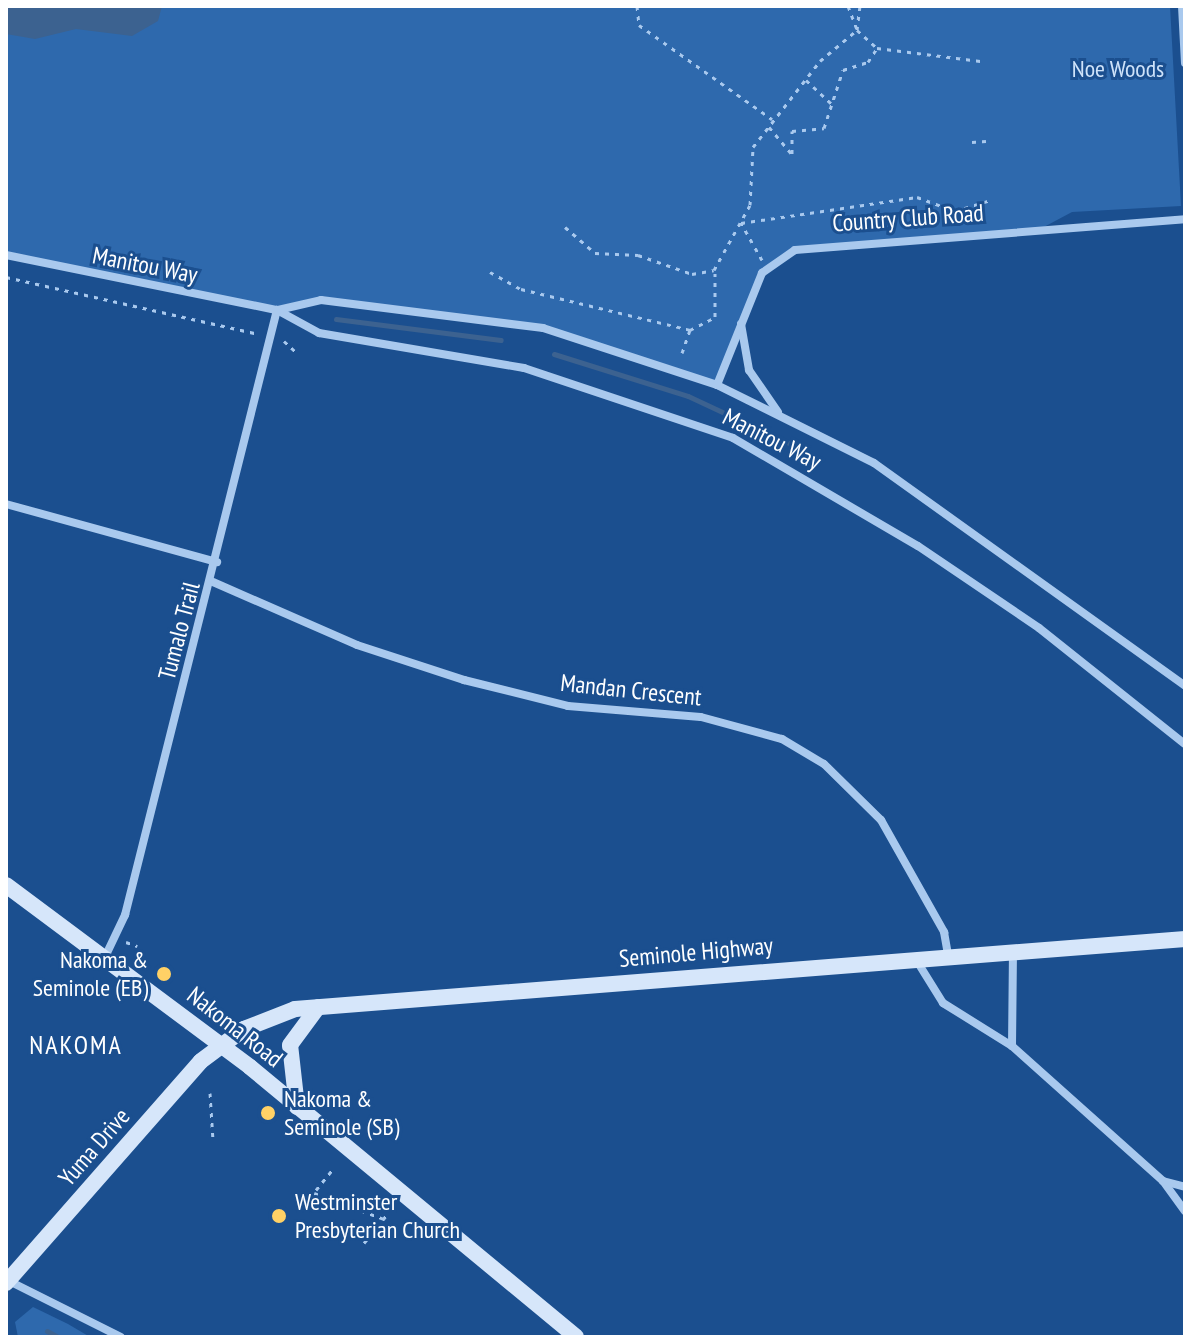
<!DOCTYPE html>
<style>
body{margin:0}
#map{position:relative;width:1191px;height:1343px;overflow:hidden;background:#1b4f8f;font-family:"PT Sans Narrow",sans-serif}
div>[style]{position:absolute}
.green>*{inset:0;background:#2e69ad}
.water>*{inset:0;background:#3c6290}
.stream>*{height:5px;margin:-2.5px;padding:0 2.5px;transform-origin:2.5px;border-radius:2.5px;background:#3c6290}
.path>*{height:3px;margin-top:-1.5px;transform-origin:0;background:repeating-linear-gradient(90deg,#a9c9ee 0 4px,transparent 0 10px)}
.street>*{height:8px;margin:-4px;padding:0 4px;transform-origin:4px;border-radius:4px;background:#a9c9ee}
.secondary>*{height:16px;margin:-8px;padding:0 8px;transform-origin:8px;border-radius:8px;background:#d6e6fa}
.dots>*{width:22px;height:22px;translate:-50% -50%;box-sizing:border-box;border:4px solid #1b4f8f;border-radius:50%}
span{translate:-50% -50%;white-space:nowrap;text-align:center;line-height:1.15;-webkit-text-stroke:6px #1b4f8f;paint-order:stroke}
.park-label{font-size:24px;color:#cfe3fa}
.street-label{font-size:24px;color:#fff}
.poi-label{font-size:24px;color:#fff}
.right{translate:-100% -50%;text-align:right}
.left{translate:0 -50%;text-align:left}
.neighbourhood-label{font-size:26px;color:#fff;letter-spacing:2px}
.frame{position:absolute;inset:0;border:8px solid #fff;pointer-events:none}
</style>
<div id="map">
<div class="green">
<div style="clip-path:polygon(6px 6px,1170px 6px,1181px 206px,1072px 212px,1042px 228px,795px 250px,762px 273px,717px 385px,590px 341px,499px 321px,321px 300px,277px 310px,6px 255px)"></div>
<div style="clip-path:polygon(33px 1307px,68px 1324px,90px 1337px,18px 1337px,15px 1322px)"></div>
</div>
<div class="water">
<div style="clip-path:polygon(6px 6px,162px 6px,158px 21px,132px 36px,76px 29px,35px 39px,6px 34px)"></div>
</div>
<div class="stream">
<div style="left:336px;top:319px;width:166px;rotate:7.3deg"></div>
<div style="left:554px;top:354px;width:140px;rotate:17.4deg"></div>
<div style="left:688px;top:396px;width:116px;rotate:25deg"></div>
<div style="left:47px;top:1331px;width:13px;rotate:29deg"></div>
</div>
<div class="path">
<div style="left:637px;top:6px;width:19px;rotate:84deg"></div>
<div style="left:639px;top:25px;width:163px;rotate:35.3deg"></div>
<div style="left:848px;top:6px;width:26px;rotate:69deg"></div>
<div style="left:857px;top:30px;width:27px;rotate:42deg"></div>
<div style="left:877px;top:48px;width:104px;rotate:7.2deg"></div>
<div style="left:806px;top:80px;width:35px;rotate:43deg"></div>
<div style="left:769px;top:127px;width:35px;rotate:50deg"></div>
<div style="left:792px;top:154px;width:23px;rotate:-90deg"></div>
<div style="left:792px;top:131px;width:32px;rotate:-5deg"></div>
<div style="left:824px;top:128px;width:61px;rotate:-71.9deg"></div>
<div style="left:843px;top:70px;width:26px;rotate:-18deg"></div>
<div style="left:868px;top:62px;width:17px;rotate:-57deg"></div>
<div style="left:972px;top:142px;width:14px;rotate:-4deg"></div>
<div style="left:565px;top:227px;width:40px;rotate:41deg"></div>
<div style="left:595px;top:253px;width:43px;rotate:2.7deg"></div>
<div style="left:638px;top:255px;width:57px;rotate:19.4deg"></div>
<div style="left:692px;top:274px;width:22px;rotate:-10deg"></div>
<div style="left:714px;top:270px;width:74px;rotate:-61deg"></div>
<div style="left:750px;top:205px;width:58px;rotate:-87deg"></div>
<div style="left:753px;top:147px;width:109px;rotate:-52.1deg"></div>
<div style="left:820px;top:61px;width:48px;rotate:-40deg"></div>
<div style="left:857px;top:30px;width:24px;rotate:-83deg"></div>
<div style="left:762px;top:260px;width:43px;rotate:-119.6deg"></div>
<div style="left:741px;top:223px;width:178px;rotate:-8.4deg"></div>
<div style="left:917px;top:197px;width:40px;rotate:20.2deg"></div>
<div style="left:955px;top:211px;width:37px;rotate:-17deg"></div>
<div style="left:490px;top:272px;width:35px;rotate:29deg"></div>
<div style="left:521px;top:289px;width:174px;rotate:13.6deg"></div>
<div style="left:690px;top:330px;width:28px;rotate:-27deg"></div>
<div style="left:715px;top:317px;width:48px;rotate:-90deg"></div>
<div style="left:6px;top:277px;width:258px;rotate:12.7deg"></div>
<div style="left:284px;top:341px;width:19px;rotate:43deg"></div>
<div style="left:682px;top:353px;width:24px;rotate:-71deg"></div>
<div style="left:126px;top:942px;width:12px;rotate:20deg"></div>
<div style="left:210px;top:1093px;width:48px;rotate:86.4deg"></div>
<div style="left:316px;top:1190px;width:26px;rotate:-51deg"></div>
<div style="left:314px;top:1193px;width:75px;rotate:20.4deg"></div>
<div style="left:364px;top:1243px;width:36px;rotate:-51deg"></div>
</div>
<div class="street">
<div style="left:1182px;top:6px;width:57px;rotate:87deg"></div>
<div style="left:6px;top:255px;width:277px;rotate:11.5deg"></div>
<div style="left:277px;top:310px;width:48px;rotate:28.7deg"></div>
<div style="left:319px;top:333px;width:208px;rotate:9.7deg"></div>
<div style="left:524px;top:368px;width:220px;rotate:18.5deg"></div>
<div style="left:733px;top:438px;width:214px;rotate:30.3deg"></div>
<div style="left:918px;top:546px;width:146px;rotate:34.1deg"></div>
<div style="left:1039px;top:628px;width:186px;rotate:38.5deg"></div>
<div style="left:278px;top:310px;width:44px;rotate:-13.1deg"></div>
<div style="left:321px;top:300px;width:224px;rotate:7.2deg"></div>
<div style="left:543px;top:328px;width:183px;rotate:18.1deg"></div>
<div style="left:717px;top:385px;width:175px;rotate:26.4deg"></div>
<div style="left:874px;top:463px;width:383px;rotate:35.6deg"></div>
<div style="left:741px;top:324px;width:47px;rotate:80.1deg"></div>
<div style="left:749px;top:370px;width:51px;rotate:55.4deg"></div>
<div style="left:717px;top:385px;width:121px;rotate:-68.1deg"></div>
<div style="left:762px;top:273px;width:40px;rotate:-34.9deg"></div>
<div style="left:795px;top:250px;width:391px;rotate:-4.5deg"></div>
<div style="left:6px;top:504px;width:219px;rotate:15.4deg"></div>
<div style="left:213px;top:582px;width:157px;rotate:23.6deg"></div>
<div style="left:357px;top:645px;width:113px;rotate:18.1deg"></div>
<div style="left:464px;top:680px;width:107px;rotate:14deg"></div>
<div style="left:568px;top:706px;width:133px;rotate:4.7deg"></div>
<div style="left:701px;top:717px;width:84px;rotate:15.2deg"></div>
<div style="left:782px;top:739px;width:49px;rotate:30.8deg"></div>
<div style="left:824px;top:764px;width:80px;rotate:44.5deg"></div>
<div style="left:881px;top:820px;width:129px;rotate:60.6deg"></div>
<div style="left:944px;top:932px;width:23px;rotate:80deg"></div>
<div style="left:105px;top:957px;width:47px;rotate:-64.5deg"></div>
<div style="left:125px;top:915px;width:624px;rotate:-75.9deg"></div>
<div style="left:915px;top:958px;width:53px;rotate:58.1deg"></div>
<div style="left:943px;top:1003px;width:81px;rotate:31.9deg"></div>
<div style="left:1012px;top:1046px;width:203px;rotate:41.8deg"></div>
<div style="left:1163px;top:1181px;width:37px;rotate:54deg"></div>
<div style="left:1012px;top:1046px;width:95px;rotate:-89.4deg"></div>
<div style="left:1163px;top:1181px;width:23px;rotate:15deg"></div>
<div style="left:7px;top:1280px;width:127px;rotate:26.6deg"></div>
</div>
<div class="secondary">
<div style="left:6px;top:885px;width:304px;rotate:36.7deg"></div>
<div style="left:250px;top:1067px;width:423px;rotate:39.6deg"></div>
<div style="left:297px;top:1107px;width:62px;rotate:-96.4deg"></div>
<div style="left:290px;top:1045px;width:47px;rotate:-53.6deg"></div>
<div style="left:6px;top:1283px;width:295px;rotate:-48.7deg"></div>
<div style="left:201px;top:1061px;width:54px;rotate:-36.7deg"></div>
<div style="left:244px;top:1029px;width:55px;rotate:-21.4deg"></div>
<div style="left:295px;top:1009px;width:893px;rotate:-4.5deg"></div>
</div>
<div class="dots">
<div style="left:164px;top:974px;background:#ffd166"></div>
<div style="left:268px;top:1113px;background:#ffd166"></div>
<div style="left:279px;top:1216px;background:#ffd166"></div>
</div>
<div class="park-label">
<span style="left:1118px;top:69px">Noe Woods</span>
</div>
<div class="street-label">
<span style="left:908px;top:218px;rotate:-4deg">Country Club Road</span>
<span style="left:145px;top:265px;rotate:11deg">Manitou Way</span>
<span style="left:772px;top:439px;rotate:27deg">Manitou Way</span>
<span style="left:179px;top:631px;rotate:-75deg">Tumalo Trail</span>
<span style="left:631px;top:690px;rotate:6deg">Mandan Crescent</span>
<span style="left:696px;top:952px;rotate:-5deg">Seminole Highway</span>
<span style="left:235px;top:1027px;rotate:38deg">Nakoma Road</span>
<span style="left:94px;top:1147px;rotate:-49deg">Yuma Drive</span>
</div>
<div class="poi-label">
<span class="right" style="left:148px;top:974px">Nakoma &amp;<br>Seminole (EB)</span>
<span class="left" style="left:284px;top:1113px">Nakoma &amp;<br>Seminole (SB)</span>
<span class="left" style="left:295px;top:1216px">Westminster<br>Presbyterian Church</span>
</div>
<div class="neighbourhood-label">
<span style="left:76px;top:1045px">NAKOMA</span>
</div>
<div class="frame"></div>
</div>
